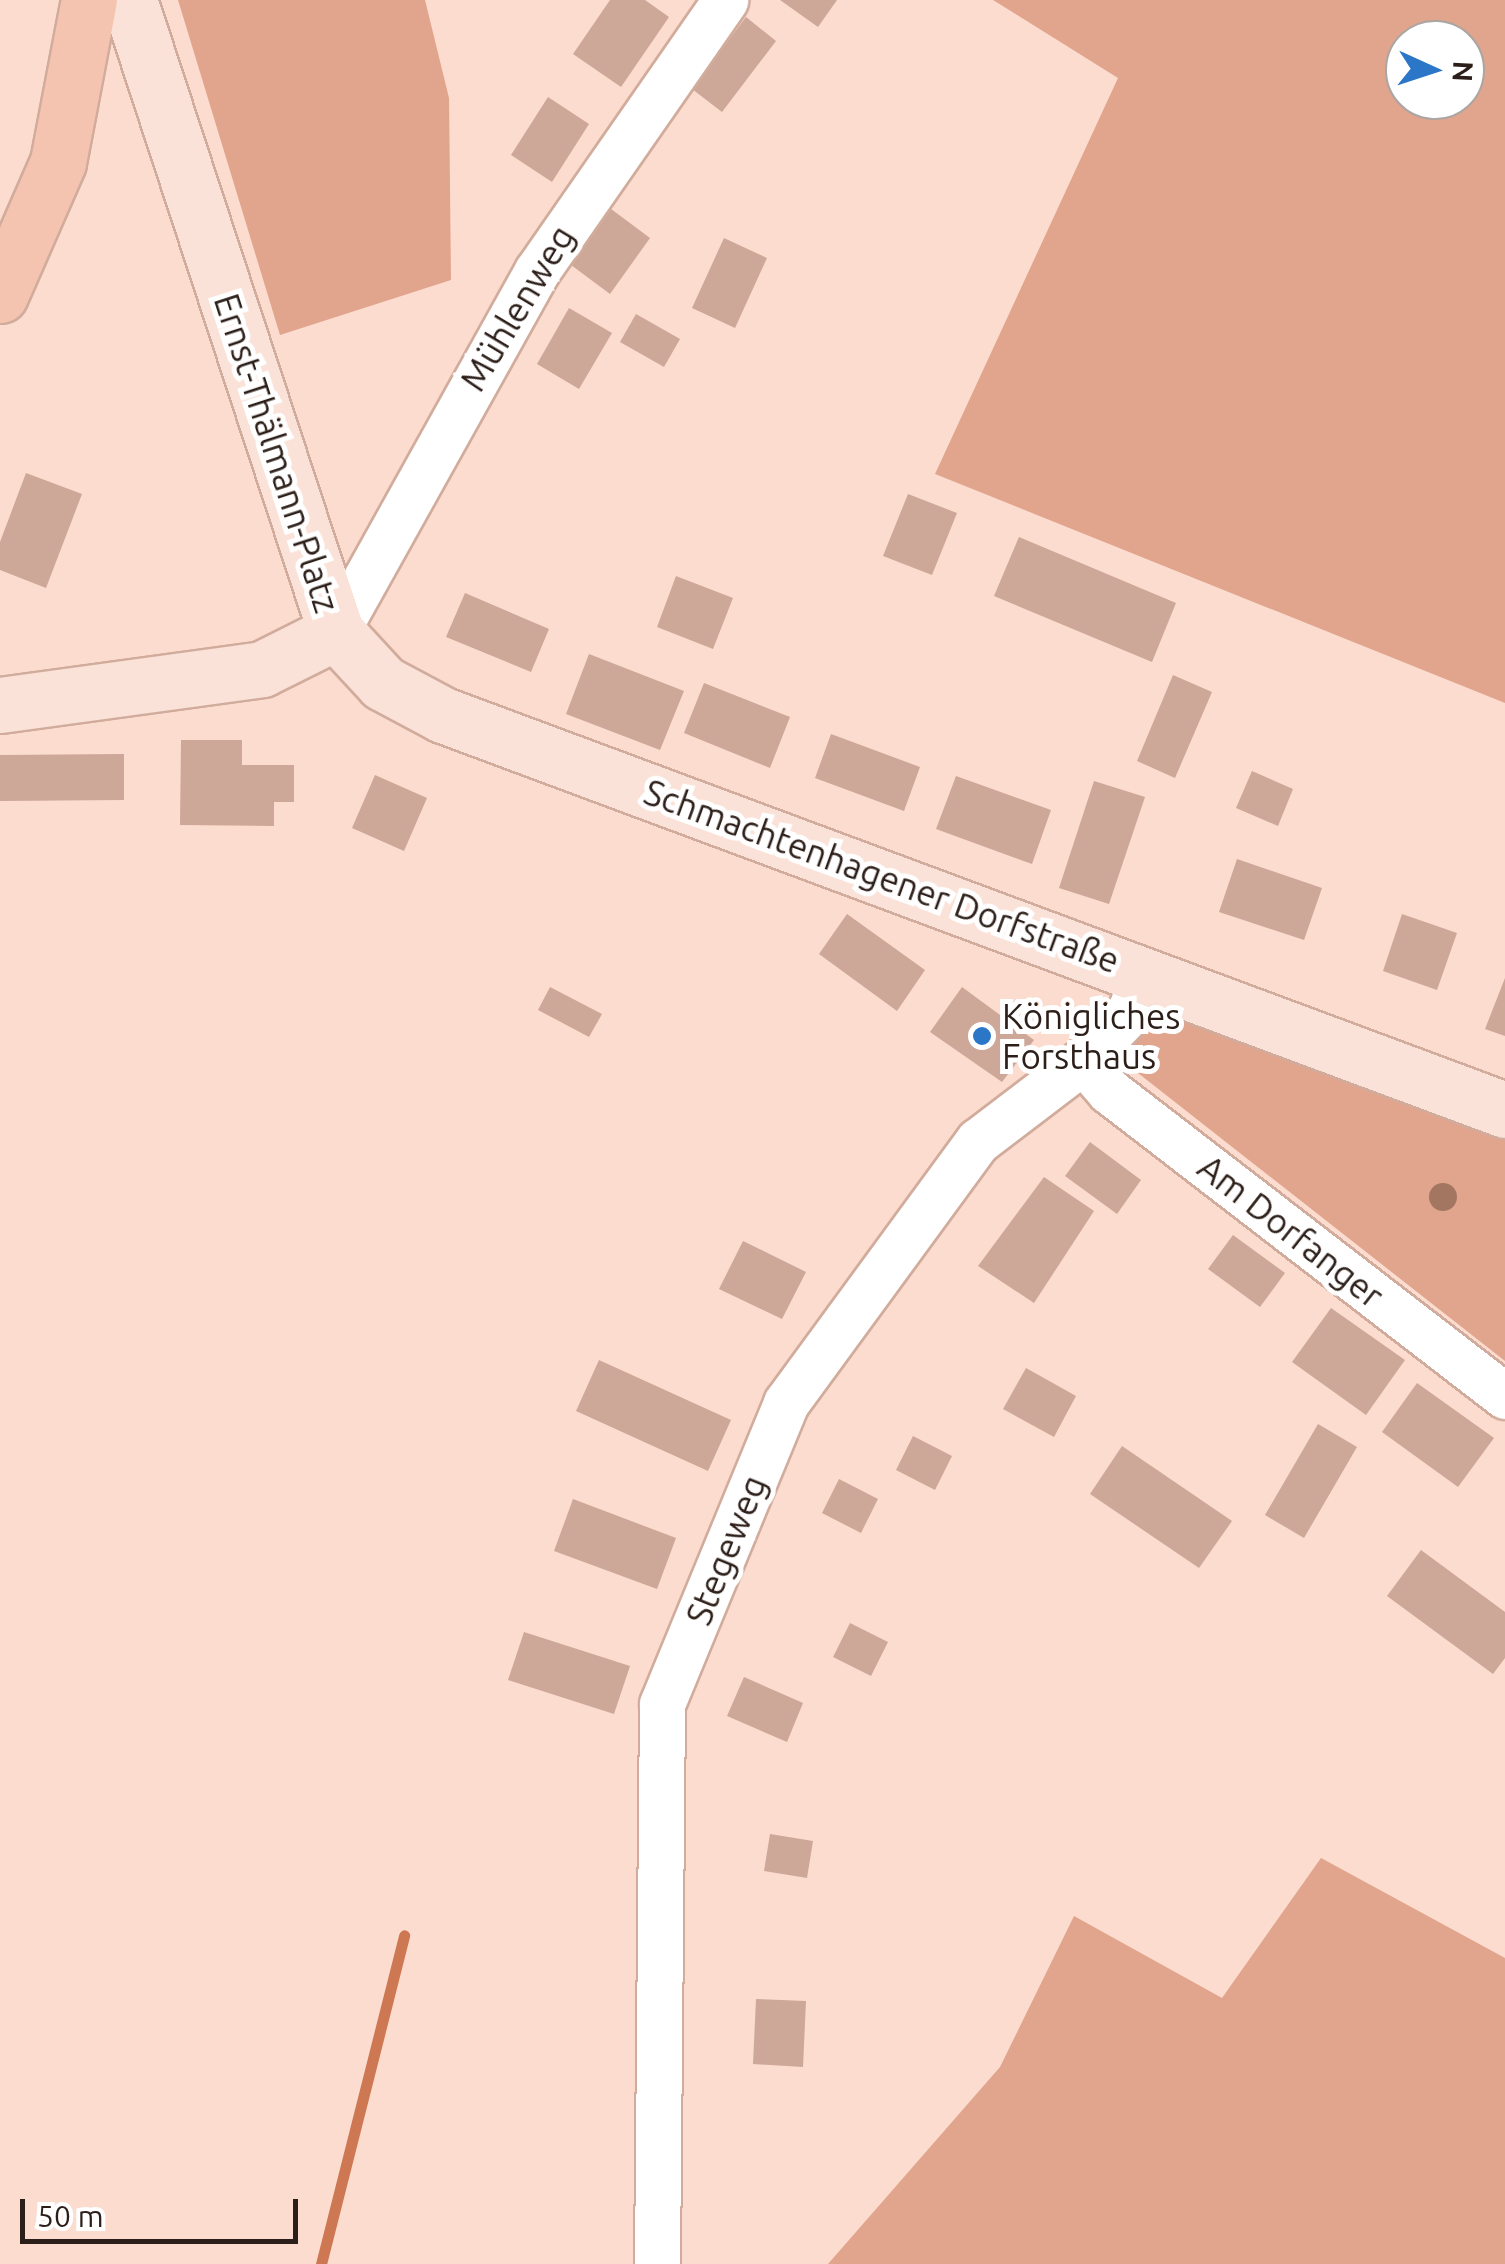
<!DOCTYPE html>
<meta charset="utf-8">
<style>
body{margin:0}
#map{position:relative;width:1505px;height:2264px;overflow:hidden;background:#fcdccf;font-family:Ubuntu,sans-serif}
div>[style]{position:absolute}
.green>*{inset:0;background:#e1a48c}
.stream>*{height:11px;margin:-5.5px;padding:0 5.5px;transform-origin:5.5px;border-radius:5.5px;background:#cd7753}
.building>*{inset:0;background:#cda798}
.roads{filter:drop-shadow(2px 0 #d1ac9c) drop-shadow(-2px 0 #d1ac9c) drop-shadow(0 2px #d1ac9c) drop-shadow(0 -2px #d1ac9c)}
.minor>*{height:45px;margin:-22.5px;padding:0 22.5px;transform-origin:22.5px;border-radius:22.5px;background:#fff}
.secondary>*{height:55px;margin:-27.5px;padding:0 27.5px;transform-origin:27.5px;border-radius:27.5px;background:#fae2d8}
.primary>*{height:55px;margin:-27.5px;padding:0 27.5px;transform-origin:27.5px;border-radius:27.5px;background:#f5c4b0}
.trees>*{width:28px;height:28px;margin:-14px;border-radius:50%;background:#a37662}
.dots>*{width:28px;height:28px;translate:-50% -50%;box-sizing:border-box;border:5px solid #fff;border-radius:50%}
span{translate:-50% -50%;white-space:nowrap;text-align:center;line-height:1.15;-webkit-text-stroke:10px #fff;paint-order:stroke}
.street-label{font-size:35px;color:#2c1e18}
.poi-label{font-size:35px;color:#2c1e18}
.left{translate:0 -50%;text-align:left}
.north{position:absolute;left:1385px;top:20px;width:100px;height:100px;box-sizing:border-box;background:#fff;border:2px solid #aba5a3;border-radius:50%;rotate:93deg;font-size:28px;font-weight:700;line-height:40px;text-align:center;color:#2c1e18}
.north::after{content:'';display:block;margin:auto;width:35px;height:45px;background:#2b76c7;clip-path:polygon(50% 0,100% 100%,50% 72%,0 100%)}
.scale{position:absolute;left:20px;top:2199px;width:278px;height:45px;box-sizing:border-box;border:5px solid #2c1e18;border-top:0;padding-left:12px;font-size:30px;line-height:35px;white-space:nowrap;color:#2c1e18;-webkit-text-stroke:8px #fff;paint-order:stroke}
</style>
<div id="map">
<div class="green">
<div style="clip-path:polygon(178px 0,425px 0,449px 98px,451px 280px,280px 335px)"></div>
<div style="clip-path:polygon(evenodd,993px 0,1505px 0,1505px 703px,935px 474px,1118px 78px,993px 0,1405px 40px,1465px 40px,1465px 100px,1405px 100px,1405px 40px)"></div>
<div style="clip-path:polygon(1150px 996px,1505px 1130px,1505px 1361px,1110px 1051px)"></div>
<div style="clip-path:polygon(1321px 1858px,1505px 1958px,1505px 2264px,828px 2264px,1000px 2067px,1074px 1916px,1222px 1998px)"></div>
</div>
<div class="stream">
<div style="left:321px;top:2264px;width:339px;rotate:-75.8deg"></div>
</div>
<div class="building">
<div style="clip-path:polygon(610px 0,645px 0,669px 17px,621px 87px,573px 54px)"></div>
<div style="clip-path:polygon(780px 0,837px 0,818px 27px)"></div>
<div style="clip-path:polygon(746px 17px,776px 41px,722px 112px,692px 89px)"></div>
<div style="clip-path:polygon(548px 97px,589px 124px,552px 182px,511px 155px)"></div>
<div style="clip-path:polygon(607px 206px,650px 238px,610px 294px,567px 262px)"></div>
<div style="clip-path:polygon(724px 238px,767px 258px,735px 328px,692px 308px)"></div>
<div style="clip-path:polygon(569px 308px,612px 333px,579px 389px,537px 364px)"></div>
<div style="clip-path:polygon(636px 314px,680px 339px,664px 367px,620px 342px)"></div>
<div style="clip-path:polygon(26px 473px,82px 494px,46px 588px,0 570px,0 542px)"></div>
<div style="clip-path:polygon(908px 494px,957px 513px,932px 575px,883px 556px)"></div>
<div style="clip-path:polygon(1019px 537px,1176px 603px,1152px 662px,994px 596px)"></div>
<div style="clip-path:polygon(676px 576px,733px 598px,713px 649px,657px 627px)"></div>
<div style="clip-path:polygon(465px 593px,549px 629px,531px 672px,446px 637px)"></div>
<div style="clip-path:polygon(589px 654px,684px 691px,660px 750px,566px 714px)"></div>
<div style="clip-path:polygon(1173px 675px,1212px 692px,1175px 778px,1137px 761px)"></div>
<div style="clip-path:polygon(704px 683px,790px 717px,770px 768px,684px 733px)"></div>
<div style="clip-path:polygon(831px 734px,920px 767px,904px 811px,815px 778px)"></div>
<div style="clip-path:polygon(181px 740px,242px 740px,242px 765px,294px 765px,294px 802px,274px 802px,274px 826px,180px 825px)"></div>
<div style="clip-path:polygon(124px 754px,124px 800px,0 801px,0 755px)"></div>
<div style="clip-path:polygon(1252px 771px,1293px 789px,1278px 826px,1236px 808px)"></div>
<div style="clip-path:polygon(375px 775px,427px 798px,404px 851px,352px 828px)"></div>
<div style="clip-path:polygon(956px 776px,1051px 810px,1032px 864px,936px 829px)"></div>
<div style="clip-path:polygon(1094px 781px,1145px 797px,1109px 904px,1059px 888px)"></div>
<div style="clip-path:polygon(1237px 859px,1322px 888px,1304px 940px,1219px 912px)"></div>
<div style="clip-path:polygon(847px 914px,925px 970px,897px 1011px,819px 954px)"></div>
<div style="clip-path:polygon(1402px 914px,1457px 933px,1437px 990px,1383px 971px)"></div>
<div style="clip-path:polygon(1505px 978px,1505px 1036px,1485px 1029px)"></div>
<div style="clip-path:polygon(550px 987px,602px 1014px,589px 1037px,538px 1010px)"></div>
<div style="clip-path:polygon(962px 987px,1034px 1040px,1002px 1082px,930px 1032px)"></div>
<div style="clip-path:polygon(1090px 1142px,1141px 1180px,1117px 1214px,1065px 1176px)"></div>
<div style="clip-path:polygon(1044px 1177px,1094px 1211px,1034px 1303px,978px 1266px)"></div>
<div style="clip-path:polygon(1233px 1235px,1285px 1273px,1260px 1307px,1208px 1269px)"></div>
<div style="clip-path:polygon(743px 1241px,806px 1272px,782px 1319px,719px 1289px)"></div>
<div style="clip-path:polygon(1331px 1308px,1405px 1360px,1366px 1415px,1292px 1362px)"></div>
<div style="clip-path:polygon(599px 1360px,731px 1420px,708px 1471px,576px 1411px)"></div>
<div style="clip-path:polygon(1026px 1368px,1076px 1396px,1054px 1437px,1003px 1409px)"></div>
<div style="clip-path:polygon(1417px 1383px,1494px 1438px,1458px 1487px,1382px 1432px)"></div>
<div style="clip-path:polygon(1318px 1424px,1357px 1447px,1304px 1538px,1265px 1515px)"></div>
<div style="clip-path:polygon(913px 1436px,952px 1456px,935px 1490px,896px 1470px)"></div>
<div style="clip-path:polygon(1122px 1446px,1232px 1521px,1199px 1568px,1090px 1494px)"></div>
<div style="clip-path:polygon(839px 1479px,878px 1499px,861px 1533px,822px 1513px)"></div>
<div style="clip-path:polygon(573px 1499px,676px 1538px,657px 1589px,554px 1551px)"></div>
<div style="clip-path:polygon(1421px 1550px,1505px 1612px,1505px 1658px,1493px 1674px,1387px 1596px)"></div>
<div style="clip-path:polygon(850px 1623px,888px 1642px,871px 1676px,833px 1657px)"></div>
<div style="clip-path:polygon(524px 1632px,630px 1666px,614px 1714px,508px 1680px)"></div>
<div style="clip-path:polygon(744px 1677px,803px 1703px,787px 1742px,727px 1716px)"></div>
<div style="clip-path:polygon(770px 1834px,813px 1841px,807px 1878px,764px 1871px)"></div>
<div style="clip-path:polygon(756px 1999px,806px 2001px,803px 2067px,753px 2064px)"></div>
</div>
<div class="roads">
<div class="minor">
<div style="left:336px;top:632px;width:413px;rotate:-60.9deg"></div>
<div style="left:537px;top:271px;width:330px;rotate:-55.2deg"></div>
<div style="left:1083px;top:1061px;width:40px;rotate:49deg"></div>
<div style="left:1109px;top:1091px;width:500px;rotate:37.6deg"></div>
<div style="left:657px;top:2264px;width:560px;rotate:-89.49deg"></div>
<div style="left:662px;top:1704px;width:326px;rotate:-67.6deg"></div>
<div style="left:786px;top:1403px;width:325px;rotate:-53.8deg"></div>
<div style="left:978px;top:1141px;width:132px;rotate:-37.3deg"></div>
<div style="left:1083px;top:1061px;width:66px;rotate:-46.2deg"></div>
<div style="left:1129px;top:1013px;width:44px;rotate:-68.7deg"></div>
</div>
<div class="secondary">
<div style="left:129px;top:0;width:665px;rotate:71.86deg"></div>
<div style="left:336px;top:632px;width:69px;rotate:47.3deg"></div>
<div style="left:383px;top:683px;width:68px;rotate:28.1deg"></div>
<div style="left:443px;top:715px;width:1133px;rotate:20.4deg"></div>
<div style="left:0;top:705px;width:264px;rotate:-7.8deg"></div>
<div style="left:262px;top:669px;width:83px;rotate:-26.6deg"></div>
</div>
<div class="primary">
<div style="left:0;top:295px;width:145px;rotate:-66.4deg"></div>
<div style="left:58px;top:162px;width:165px;rotate:-79.2deg"></div>
</div>
</div>
<div class="trees">
<div style="left:1443px;top:1197px"></div>
</div>
<div class="dots">
<div style="left:982px;top:1036px;background:#2b76c7"></div>
</div>
<div class="street-label">
<span style="left:517px;top:308px;rotate:-59deg">Mühlenweg</span>
<span style="left:277px;top:453px;rotate:72deg">Ernst-Thälmann-Platz</span>
<span style="left:882px;top:876px;rotate:20deg">Schmachtenhagener Dorfstraße</span>
<span style="left:1291px;top:1231px;rotate:38deg">Am Dorfanger</span>
<span style="left:726px;top:1550px;rotate:-68deg">Stegeweg</span>
</div>
<div class="poi-label">
<span class="left" style="left:1002px;top:1036px">Königliches<br>Forsthaus</span>
</div>
<div class="north">N</div>
<div class="scale">50 m</div>
</div>
